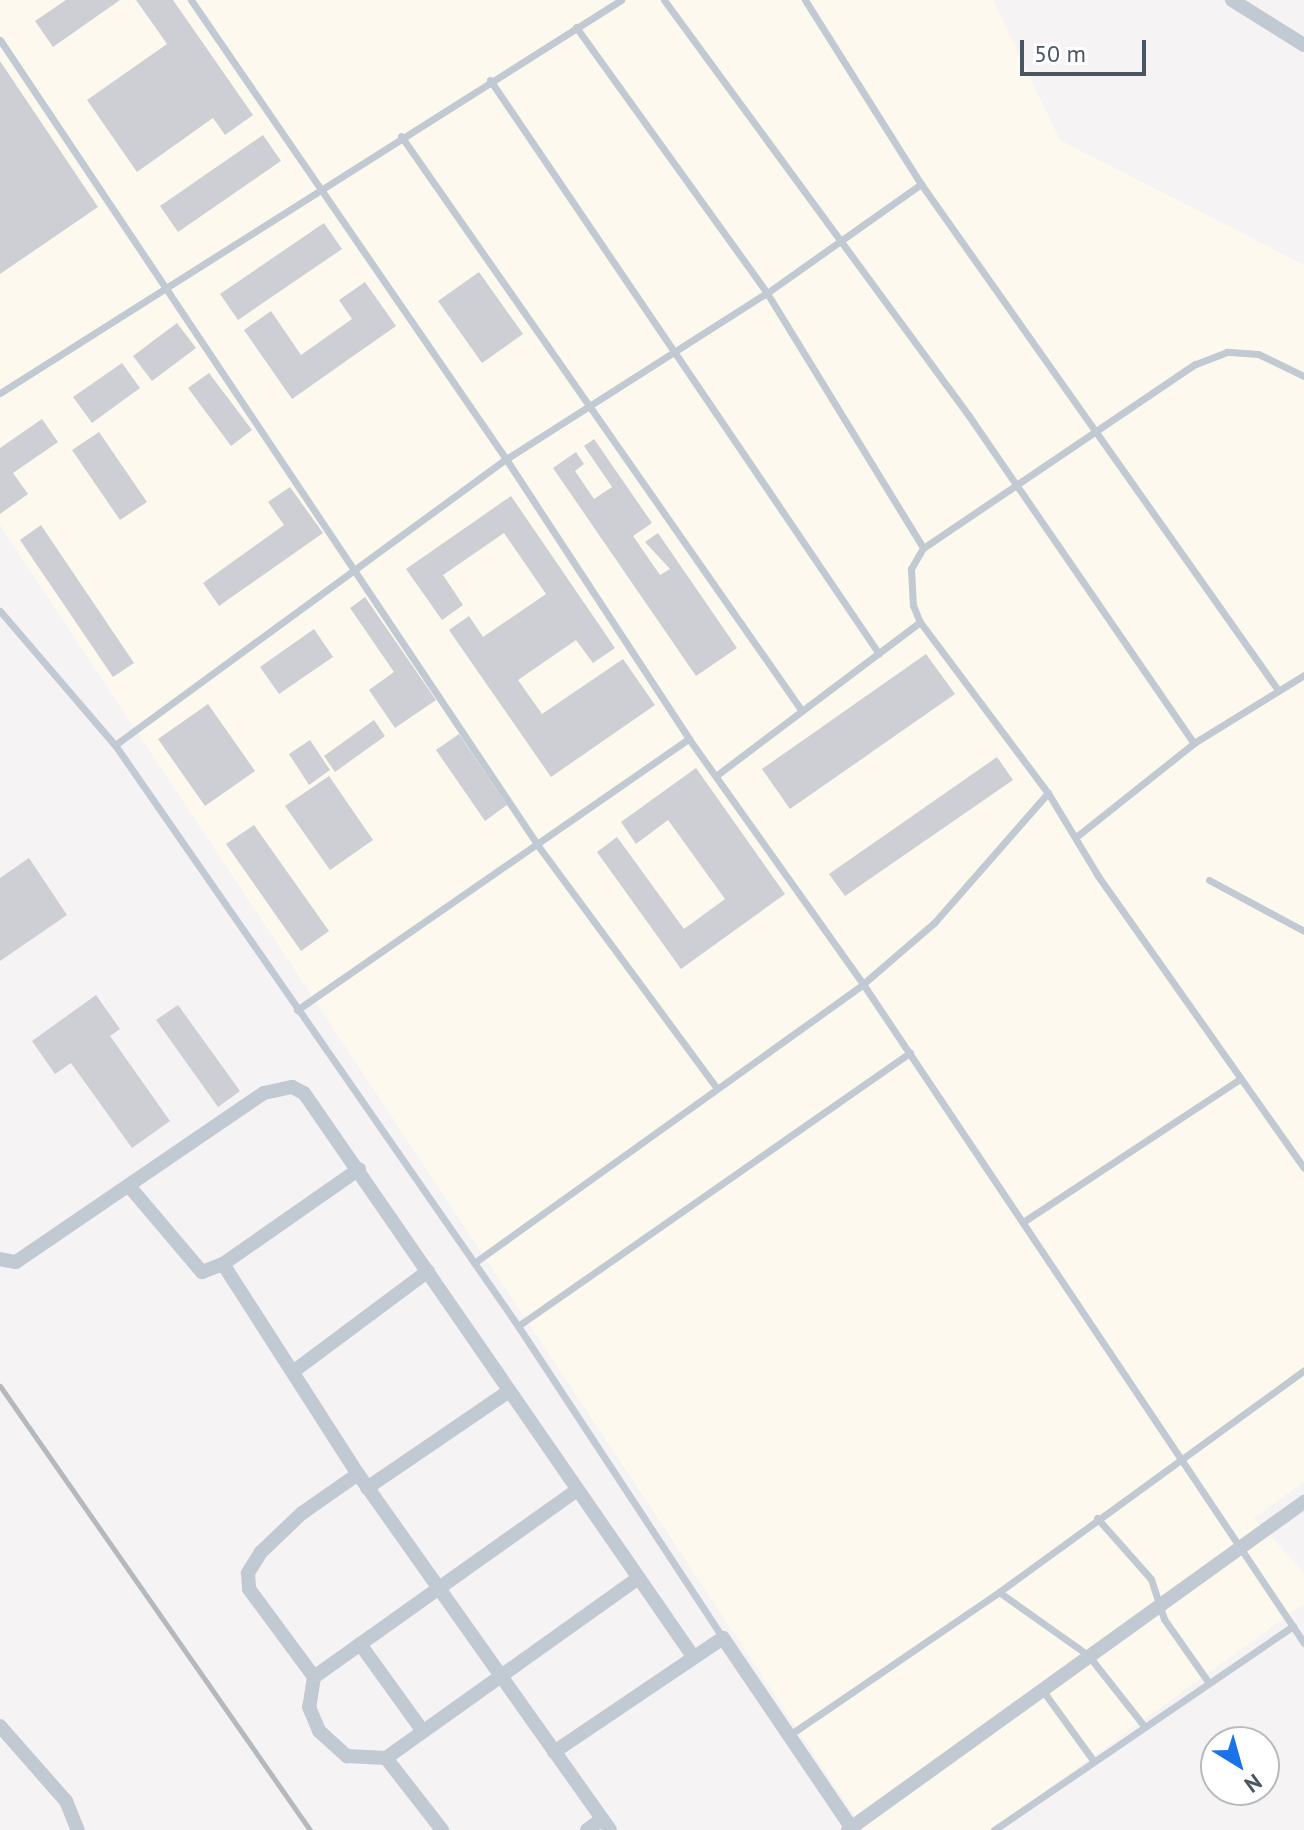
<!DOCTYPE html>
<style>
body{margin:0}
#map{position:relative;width:1304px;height:1830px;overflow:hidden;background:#f5f3f3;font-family:"PT Sans",sans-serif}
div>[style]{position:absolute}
.commercial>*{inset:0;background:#fdf9ef}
.building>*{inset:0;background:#cdcfd5}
.lane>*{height:7px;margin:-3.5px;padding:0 3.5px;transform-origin:3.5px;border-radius:3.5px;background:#c1cad2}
.street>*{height:14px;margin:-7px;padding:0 7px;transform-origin:7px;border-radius:7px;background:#c1cad2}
.rail>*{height:5px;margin:-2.5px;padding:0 2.5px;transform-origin:2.5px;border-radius:2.5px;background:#b5b8bd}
span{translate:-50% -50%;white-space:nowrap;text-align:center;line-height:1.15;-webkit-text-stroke:6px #fff;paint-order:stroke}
.north{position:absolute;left:1200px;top:1726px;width:80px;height:80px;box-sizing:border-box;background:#fff;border:2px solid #b7bbc0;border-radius:50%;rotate:143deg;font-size:22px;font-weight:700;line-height:32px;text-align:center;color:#4a5661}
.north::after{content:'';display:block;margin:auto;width:28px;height:36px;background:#1a73e8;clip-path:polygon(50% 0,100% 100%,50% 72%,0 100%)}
.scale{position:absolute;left:1020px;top:40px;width:126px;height:36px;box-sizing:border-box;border:4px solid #4a5661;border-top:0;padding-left:10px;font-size:24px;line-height:28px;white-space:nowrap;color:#4a5661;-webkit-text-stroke:6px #fff;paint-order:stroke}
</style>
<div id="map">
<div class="commercial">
<div style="clip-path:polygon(0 0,993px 0,1060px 140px,1304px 265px,1304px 1482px,1254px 1518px,1304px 1573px,1304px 1604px,991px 1830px,864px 1830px,0 525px)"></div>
</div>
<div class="building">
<div style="clip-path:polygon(66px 0,120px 0,53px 47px,35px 21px)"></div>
<div style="clip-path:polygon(136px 0,173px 0,253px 115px,225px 135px,213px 118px,137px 172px,87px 100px,167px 44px)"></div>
<div style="clip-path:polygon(0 61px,98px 207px,0 274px)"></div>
<div style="clip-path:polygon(263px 135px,281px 161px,178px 232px,160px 206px)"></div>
<div style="clip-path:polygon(324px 223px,342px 249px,238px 320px,220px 294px)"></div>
<div style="clip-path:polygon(479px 272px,523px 334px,482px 363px,438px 301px)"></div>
<div style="clip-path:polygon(365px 282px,396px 326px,292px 399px,244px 330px,271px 311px,301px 355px,352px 319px,339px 300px)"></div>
<div style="clip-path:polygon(177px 323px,196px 348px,152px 381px,133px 356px)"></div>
<div style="clip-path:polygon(122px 363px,140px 388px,92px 423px,73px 397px)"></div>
<div style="clip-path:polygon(209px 373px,252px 430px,231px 446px,188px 388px)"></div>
<div style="clip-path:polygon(42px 419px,58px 442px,13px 473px,28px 494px,0 514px,0 448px)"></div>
<div style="clip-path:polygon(99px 432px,147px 502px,120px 520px,72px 450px)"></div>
<div style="clip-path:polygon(594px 439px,652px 523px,633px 536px,660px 575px,670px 569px,645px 542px,658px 533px,737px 648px,696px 676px,553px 468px,576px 452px,584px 464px,575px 471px,594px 499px,612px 487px,584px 446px)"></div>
<div style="clip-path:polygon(290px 487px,323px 533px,219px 606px,203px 583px,284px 525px,268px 502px)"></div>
<div style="clip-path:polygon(511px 496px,615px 648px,593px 663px,576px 640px,518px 680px,542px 714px,623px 659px,655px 705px,551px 777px,449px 630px,469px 616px,483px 637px,546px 594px,504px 533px,443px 575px,463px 605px,442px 620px,406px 569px)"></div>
<div style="clip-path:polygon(41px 525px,134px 663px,113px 677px,20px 540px)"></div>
<div style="clip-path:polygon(365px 597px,436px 700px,395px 728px,369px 690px,394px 672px,350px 608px)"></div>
<div style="clip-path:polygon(314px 629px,333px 657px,279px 694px,260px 667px)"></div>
<div style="clip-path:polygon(926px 654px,955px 694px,790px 809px,762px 769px)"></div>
<div style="clip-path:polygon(208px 704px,255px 771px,205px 806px,158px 739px)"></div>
<div style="clip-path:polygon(374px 720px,385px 736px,335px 772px,324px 756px)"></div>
<div style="clip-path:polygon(459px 734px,507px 805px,485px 821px,436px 750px)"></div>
<div style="clip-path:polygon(310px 740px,330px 770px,309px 785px,289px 754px)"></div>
<div style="clip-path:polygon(997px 757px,1013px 780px,845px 896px,829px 874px)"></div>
<div style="clip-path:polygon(696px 768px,785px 894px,681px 969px,597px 852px,617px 837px,684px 929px,725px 899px,668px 820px,636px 844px,621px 822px)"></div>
<div style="clip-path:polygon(329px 776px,373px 840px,330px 870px,285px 806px)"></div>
<div style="clip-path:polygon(254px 825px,329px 931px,301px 951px,226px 844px)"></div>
<div style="clip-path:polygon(29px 858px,67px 915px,0 961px,0 878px)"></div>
<div style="clip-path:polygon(96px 995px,120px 1029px,110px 1036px,170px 1121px,132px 1148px,71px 1063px,55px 1074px,32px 1041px)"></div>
<div style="clip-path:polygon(178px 1005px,240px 1091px,218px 1107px,156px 1020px)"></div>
</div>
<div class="lane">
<div style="left:191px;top:0;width:557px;rotate:55.54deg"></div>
<div style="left:506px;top:459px;width:334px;rotate:56.8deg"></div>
<div style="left:689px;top:739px;width:301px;rotate:54.6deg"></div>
<div style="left:863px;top:984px;width:793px;rotate:56.21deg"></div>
<div style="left:664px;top:0;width:516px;rotate:53.75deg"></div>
<div style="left:969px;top:416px;width:397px;rotate:55.5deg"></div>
<div style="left:805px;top:0;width:218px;rotate:57.8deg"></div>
<div style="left:921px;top:184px;width:619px;rotate:54.8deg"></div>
<div style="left:576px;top:27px;width:327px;rotate:54.3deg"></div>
<div style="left:767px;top:293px;width:299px;rotate:58.5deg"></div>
<div style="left:0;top:40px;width:970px;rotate:56.26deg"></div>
<div style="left:539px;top:847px;width:300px;rotate:53.6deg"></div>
<div style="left:490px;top:80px;width:693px;rotate:55.87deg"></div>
<div style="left:401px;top:136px;width:701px;rotate:55.11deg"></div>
<div style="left:1304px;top:376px;width:51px;rotate:-154.4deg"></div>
<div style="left:1258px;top:354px;width:31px;rotate:-176deg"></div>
<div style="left:1227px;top:352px;width:34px;rotate:159deg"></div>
<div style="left:1195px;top:364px;width:328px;rotate:145.9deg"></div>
<div style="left:923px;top:548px;width:24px;rotate:120deg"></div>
<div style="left:911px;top:569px;width:36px;rotate:87deg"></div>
<div style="left:913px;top:605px;width:18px;rotate:68deg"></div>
<div style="left:920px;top:622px;width:214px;rotate:53.2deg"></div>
<div style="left:1048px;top:793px;width:97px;rotate:58.9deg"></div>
<div style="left:1098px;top:876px;width:357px;rotate:54.8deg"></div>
<div style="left:0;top:393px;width:735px;rotate:-32.33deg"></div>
<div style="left:0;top:611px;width:177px;rotate:49.4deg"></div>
<div style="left:115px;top:745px;width:707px;rotate:55.25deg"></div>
<div style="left:518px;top:1326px;width:373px;rotate:56.7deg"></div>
<div style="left:115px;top:745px;width:484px;rotate:-36.2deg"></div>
<div style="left:506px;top:459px;width:309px;rotate:-32.5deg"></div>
<div style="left:767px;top:293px;width:189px;rotate:-35.3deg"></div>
<div style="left:717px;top:775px;width:254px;rotate:-37deg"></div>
<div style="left:1076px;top:837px;width:151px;rotate:-38.5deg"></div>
<div style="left:1194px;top:743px;width:129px;rotate:-31.7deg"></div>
<div style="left:1209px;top:880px;width:108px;rotate:28.2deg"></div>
<div style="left:297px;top:1010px;width:477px;rotate:-34.7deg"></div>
<div style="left:1023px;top:1222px;width:261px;rotate:-33.4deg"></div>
<div style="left:474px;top:1263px;width:479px;rotate:-35.6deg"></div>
<div style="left:863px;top:984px;width:94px;rotate:-40.7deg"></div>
<div style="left:934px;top:923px;width:173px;rotate:-48.8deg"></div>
<div style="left:518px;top:1326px;width:478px;rotate:-34.9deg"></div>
<div style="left:1097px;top:1518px;width:81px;rotate:48.5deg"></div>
<div style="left:1151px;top:1579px;width:42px;rotate:72deg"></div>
<div style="left:1164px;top:1619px;width:78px;rotate:54.9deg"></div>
<div style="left:999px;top:1592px;width:109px;rotate:35.3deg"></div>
<div style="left:1088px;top:1655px;width:90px;rotate:51.7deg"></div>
<div style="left:1043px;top:1691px;width:85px;rotate:54.1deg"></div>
<div style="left:788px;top:1736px;width:255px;rotate:-34.3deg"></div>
<div style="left:999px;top:1592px;width:377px;rotate:-36deg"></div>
<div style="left:994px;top:1830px;width:362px;rotate:-34.3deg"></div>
</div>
<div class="street">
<div style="left:1232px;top:0;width:85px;rotate:32deg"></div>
<div style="left:129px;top:1186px;width:113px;rotate:49.7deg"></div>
<div style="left:202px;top:1272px;width:22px;rotate:-21deg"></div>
<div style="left:223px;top:1264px;width:166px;rotate:-34.9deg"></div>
<div style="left:0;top:1259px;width:16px;rotate:11deg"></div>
<div style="left:16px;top:1262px;width:300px;rotate:-34.3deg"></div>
<div style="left:264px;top:1093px;width:29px;rotate:-12deg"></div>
<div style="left:292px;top:1087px;width:13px;rotate:27deg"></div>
<div style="left:304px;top:1093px;width:683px;rotate:55.38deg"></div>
<div style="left:223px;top:1264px;width:250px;rotate:57.3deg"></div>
<div style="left:358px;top:1474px;width:436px;rotate:54.7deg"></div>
<div style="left:294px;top:1371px;width:167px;rotate:-36.7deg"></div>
<div style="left:358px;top:1474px;width:68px;rotate:145.1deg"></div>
<div style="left:302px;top:1513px;width:57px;rotate:136.4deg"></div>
<div style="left:261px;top:1552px;width:25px;rotate:122deg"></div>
<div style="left:248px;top:1573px;width:16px;rotate:86deg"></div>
<div style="left:249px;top:1589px;width:109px;rotate:53.5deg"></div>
<div style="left:314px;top:1677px;width:30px;rotate:99deg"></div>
<div style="left:309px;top:1707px;width:26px;rotate:67deg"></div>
<div style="left:319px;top:1731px;width:38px;rotate:42deg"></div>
<div style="left:347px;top:1756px;width:39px;rotate:3deg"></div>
<div style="left:386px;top:1758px;width:310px;rotate:-35.5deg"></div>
<div style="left:367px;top:1488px;width:172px;rotate:-34.3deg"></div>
<div style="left:360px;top:1644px;width:106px;rotate:54.2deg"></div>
<div style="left:314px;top:1677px;width:323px;rotate:-35.4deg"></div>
<div style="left:0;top:1726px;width:100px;rotate:48.7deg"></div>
<div style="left:66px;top:1801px;width:31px;rotate:68deg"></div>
<div style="left:554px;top:1752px;width:204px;rotate:-34deg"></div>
<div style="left:723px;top:1638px;width:228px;rotate:55.9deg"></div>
<div style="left:386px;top:1758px;width:91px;rotate:52.1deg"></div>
<div style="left:587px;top:1830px;width:19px;rotate:-36deg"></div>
<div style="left:848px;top:1830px;width:562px;rotate:-35.73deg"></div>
</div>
<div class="rail">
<div style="left:0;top:1386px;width:542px;rotate:55.08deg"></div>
</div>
<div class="north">N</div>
<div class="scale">50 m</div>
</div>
